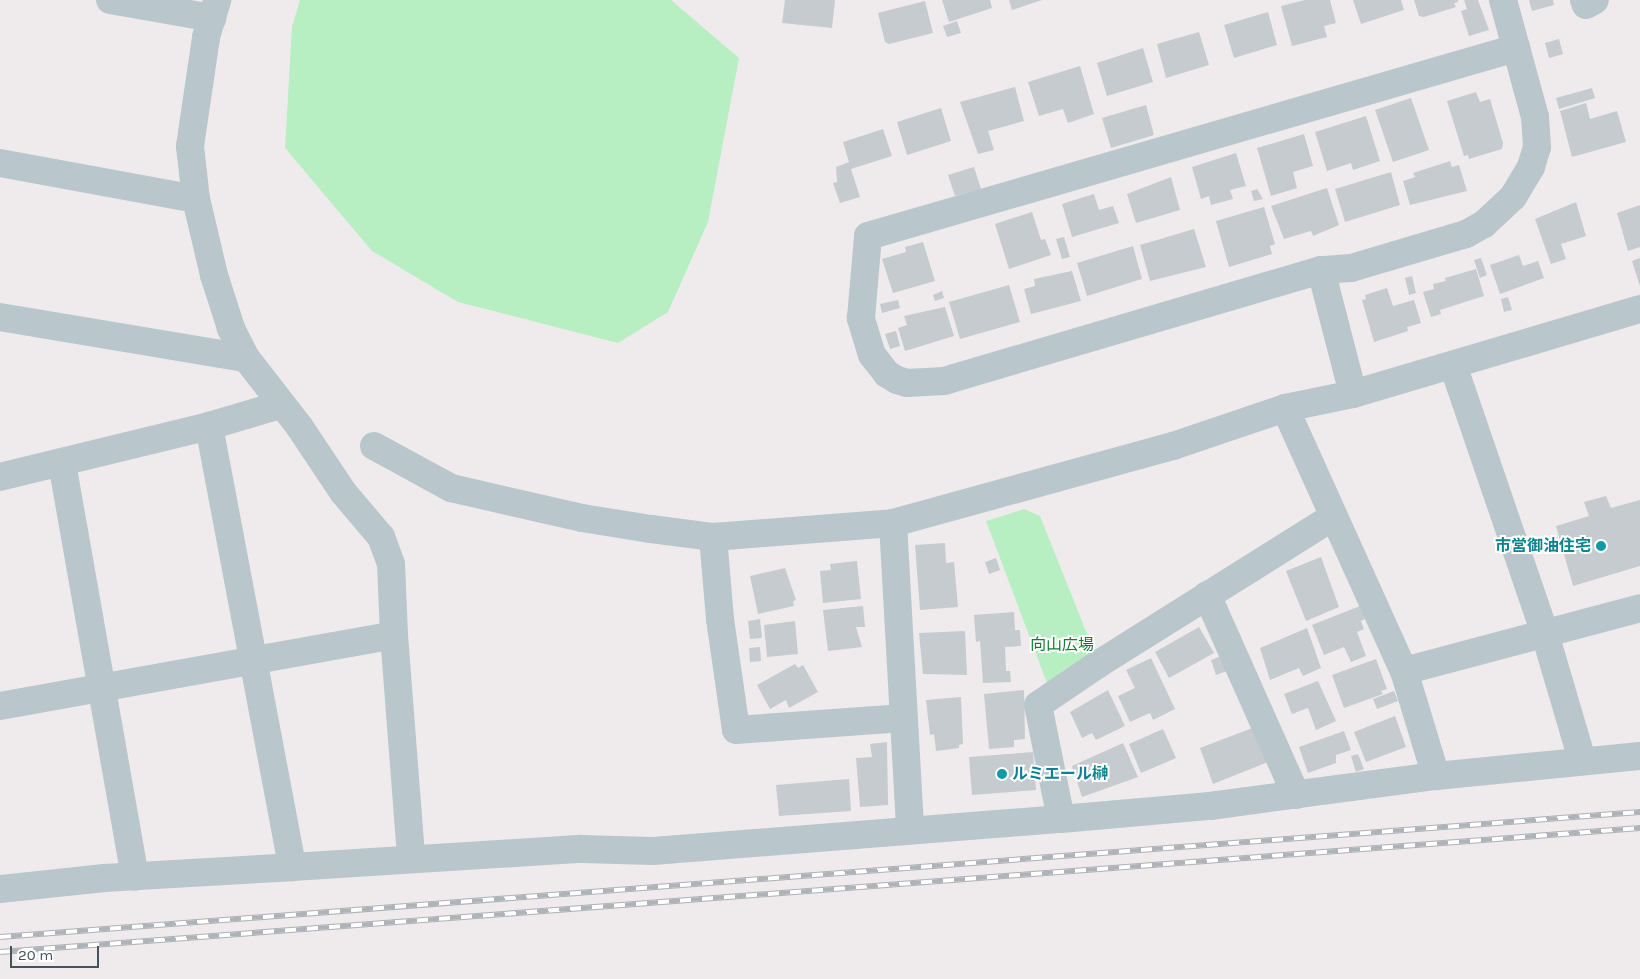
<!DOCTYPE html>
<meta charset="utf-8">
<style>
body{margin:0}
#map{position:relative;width:1640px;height:979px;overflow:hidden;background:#efebec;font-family:Karla,"Noto Sans JP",sans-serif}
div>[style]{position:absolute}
.green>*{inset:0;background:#b7efc2}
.building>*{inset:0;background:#c5cbcf}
.street>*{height:28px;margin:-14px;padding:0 14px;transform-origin:14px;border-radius:14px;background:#b9c7cc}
.rail>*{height:5.5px;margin-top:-2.75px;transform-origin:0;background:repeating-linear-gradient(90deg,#fff 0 11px,#aeb3b7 0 22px);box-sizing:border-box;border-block:1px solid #aeb3b7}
.dots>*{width:14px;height:14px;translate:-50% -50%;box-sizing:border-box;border:2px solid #fff;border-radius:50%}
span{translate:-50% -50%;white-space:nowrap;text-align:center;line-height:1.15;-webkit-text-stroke:4px #fff;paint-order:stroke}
.culture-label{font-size:16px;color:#0d838f;font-weight:700}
.right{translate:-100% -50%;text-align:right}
.left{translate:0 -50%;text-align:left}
.park-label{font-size:16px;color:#137c33}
.scale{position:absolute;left:10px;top:946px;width:89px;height:22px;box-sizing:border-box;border:2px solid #44545a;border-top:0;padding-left:6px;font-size:15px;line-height:18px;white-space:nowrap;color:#44545a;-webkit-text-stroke:4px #fff;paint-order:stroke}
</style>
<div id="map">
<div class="green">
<div style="clip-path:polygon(300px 0,671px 0,739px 58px,708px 222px,668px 312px,618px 343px,458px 302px,372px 251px,285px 148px,292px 27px)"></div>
<div style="clip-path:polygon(1024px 509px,1040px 516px,1093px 649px,1088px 663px,1050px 691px,986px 521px)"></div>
</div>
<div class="building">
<div style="clip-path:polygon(785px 0,835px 0,832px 28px,782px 23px)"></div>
<div style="clip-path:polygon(942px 0,990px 0,992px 8px,949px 22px)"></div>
<div style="clip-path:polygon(1009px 0,1042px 0,1012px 10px)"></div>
<div style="clip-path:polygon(1305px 0,1330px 0,1336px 23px,1324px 26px,1327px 37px,1292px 46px,1281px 6px)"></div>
<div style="clip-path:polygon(1353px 0,1401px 0,1404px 10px,1361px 24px)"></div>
<div style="clip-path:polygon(1414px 0,1458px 0,1458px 2px,1454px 3px,1456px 7px,1424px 17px,1419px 16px)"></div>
<div style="clip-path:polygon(1464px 0,1478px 0,1489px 30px,1469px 36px,1461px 11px,1467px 9px)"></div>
<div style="clip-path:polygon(1529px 0,1553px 0,1554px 5px,1532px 11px)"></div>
<div style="clip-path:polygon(925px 1px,933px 33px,889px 44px,885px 42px,878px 13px)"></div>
<div style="clip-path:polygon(1268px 12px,1277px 45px,1234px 58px,1224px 25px)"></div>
<div style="clip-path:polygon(957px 21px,961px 33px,947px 37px,943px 26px)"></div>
<div style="clip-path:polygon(1199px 32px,1209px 65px,1166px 78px,1157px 44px)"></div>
<div style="clip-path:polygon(1559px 39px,1563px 54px,1549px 58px,1545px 43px)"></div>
<div style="clip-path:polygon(1143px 48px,1153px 82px,1107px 96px,1097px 63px)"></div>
<div style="clip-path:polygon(1080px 66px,1094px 114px,1068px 123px,1063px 109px,1039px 116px,1028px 82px)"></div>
<div style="clip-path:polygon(1015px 87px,1024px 121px,988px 131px,994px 150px,978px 154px,960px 102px)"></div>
<div style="clip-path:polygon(1592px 88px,1595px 98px,1559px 109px,1556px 98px)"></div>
<div style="clip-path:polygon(1476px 92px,1480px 102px,1490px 99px,1503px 143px,1502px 149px,1469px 159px,1468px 155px,1464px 156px,1447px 101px)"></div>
<div style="clip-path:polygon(1411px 98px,1429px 150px,1393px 162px,1375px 110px)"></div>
<div style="clip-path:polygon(1586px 103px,1590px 119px,1617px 111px,1626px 142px,1572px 157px,1560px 111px)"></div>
<div style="clip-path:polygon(1146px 105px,1154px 135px,1111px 148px,1102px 118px)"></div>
<div style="clip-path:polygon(941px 108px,951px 141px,907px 155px,897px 122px)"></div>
<div style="clip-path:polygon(1366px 116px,1380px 161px,1353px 170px,1351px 163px,1327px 171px,1315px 132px)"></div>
<div style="clip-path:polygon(883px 129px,892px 156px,851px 169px,860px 197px,840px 203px,833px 183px,837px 182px,836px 167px,849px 162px,843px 142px)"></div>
<div style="clip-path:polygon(1304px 134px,1313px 166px,1293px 172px,1297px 188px,1271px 196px,1257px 148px)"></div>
<div style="clip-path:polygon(1236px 153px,1246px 186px,1230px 190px,1233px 199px,1211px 205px,1209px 196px,1201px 199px,1192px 167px)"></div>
<div style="clip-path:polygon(1450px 161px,1452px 167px,1459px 165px,1467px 191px,1410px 205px,1403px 181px,1415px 177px,1413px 173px)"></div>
<div style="clip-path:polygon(974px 167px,981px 189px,955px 196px,948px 175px)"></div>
<div style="clip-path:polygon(1391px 172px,1400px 205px,1345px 222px,1335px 189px)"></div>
<div style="clip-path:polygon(1171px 177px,1180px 210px,1136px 223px,1127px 194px)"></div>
<div style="clip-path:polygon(1327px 188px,1339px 225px,1313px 236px,1311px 231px,1284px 239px,1271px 206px)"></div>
<div style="clip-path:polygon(1257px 189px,1263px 199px,1254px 201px,1251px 191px)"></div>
<div style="clip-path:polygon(1094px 194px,1099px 210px,1113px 206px,1119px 223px,1072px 237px,1062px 204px)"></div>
<div style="clip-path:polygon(1576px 202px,1586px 236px,1561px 244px,1566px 259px,1551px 264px,1535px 219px)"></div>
<div style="clip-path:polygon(1640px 205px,1640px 247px,1628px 251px,1617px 213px)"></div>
<div style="clip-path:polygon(1264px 207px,1275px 244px,1270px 246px,1272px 254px,1229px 267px,1216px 221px)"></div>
<div style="clip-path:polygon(1032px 212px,1041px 240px,1045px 239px,1051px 255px,1009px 269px,995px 224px)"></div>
<div style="clip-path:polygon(1194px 229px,1206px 267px,1150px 281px,1140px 245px)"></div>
<div style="clip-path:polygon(1064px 237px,1070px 257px,1062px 259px,1056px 239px)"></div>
<div style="clip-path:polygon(923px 242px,935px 281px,893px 293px,882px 259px,906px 252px,905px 247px)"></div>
<div style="clip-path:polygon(1133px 246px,1142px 279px,1087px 296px,1077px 263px)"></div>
<div style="clip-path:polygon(1519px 255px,1523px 266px,1538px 261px,1544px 278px,1500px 294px,1490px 265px)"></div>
<div style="clip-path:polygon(1481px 258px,1487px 275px,1480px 278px,1474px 260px)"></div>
<div style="clip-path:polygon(1640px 258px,1640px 286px,1632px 261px)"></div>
<div style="clip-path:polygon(1476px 269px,1484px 296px,1440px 310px,1441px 314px,1431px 317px,1423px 292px,1434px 289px,1433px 284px,1446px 281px,1445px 278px)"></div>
<div style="clip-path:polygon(1072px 271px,1081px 301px,1031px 314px,1024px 289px,1035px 286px,1034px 279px)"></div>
<div style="clip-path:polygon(1412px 276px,1416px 293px,1409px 295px,1405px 278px)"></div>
<div style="clip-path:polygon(1009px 285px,1020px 322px,960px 339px,949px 302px)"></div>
<div style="clip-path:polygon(1387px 288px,1393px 306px,1414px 300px,1421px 323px,1407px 327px,1408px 331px,1374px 342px,1362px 300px,1366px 299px,1365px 295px)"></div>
<div style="clip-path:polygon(942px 291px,944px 298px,935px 301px,933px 295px)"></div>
<div style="clip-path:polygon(1508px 297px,1512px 310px,1504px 312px,1501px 299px)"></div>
<div style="clip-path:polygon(898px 300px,900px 308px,882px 313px,880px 304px)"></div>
<div style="clip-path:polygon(945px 307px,954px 336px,905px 351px,898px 328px,907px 325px,904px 316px)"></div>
<div style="clip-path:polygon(896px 331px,900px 346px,890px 349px,885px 334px)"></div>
<div style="clip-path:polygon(1606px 496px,1611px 508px,1640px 500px,1640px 566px,1573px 586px,1556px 526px,1589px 516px,1584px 502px)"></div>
<div style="clip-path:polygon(945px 543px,946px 563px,954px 562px,958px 607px,920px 610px,915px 545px)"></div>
<div style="clip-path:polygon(1321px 557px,1339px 607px,1306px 621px,1286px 571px)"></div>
<div style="clip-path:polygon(996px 558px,1000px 570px,989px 574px,985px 562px)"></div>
<div style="clip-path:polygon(857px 561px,861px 599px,823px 603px,820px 571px,831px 570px,830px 564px)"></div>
<div style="clip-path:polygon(785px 568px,796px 600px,793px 601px,794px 606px,758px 614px,750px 576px)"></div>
<div style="clip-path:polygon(863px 606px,865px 627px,856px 627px,862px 647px,828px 651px,823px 610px)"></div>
<div style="clip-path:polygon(1360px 606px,1365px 619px,1361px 621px,1364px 629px,1357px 632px,1366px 656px,1351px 662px,1344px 647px,1324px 655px,1312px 625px)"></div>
<div style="clip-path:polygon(1014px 612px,1015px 630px,1020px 630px,1021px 646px,1005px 647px,1006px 671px,1010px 671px,1011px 682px,983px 683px,980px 641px,976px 642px,974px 615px)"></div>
<div style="clip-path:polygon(760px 619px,762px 638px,750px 639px,748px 621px)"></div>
<div style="clip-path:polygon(795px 621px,798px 654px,767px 657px,764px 625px)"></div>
<div style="clip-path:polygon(1199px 627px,1214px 653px,1169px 678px,1155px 652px)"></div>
<div style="clip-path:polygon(1307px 628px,1321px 668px,1303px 676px,1299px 668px,1270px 680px,1260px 648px)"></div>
<div style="clip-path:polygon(965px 631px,967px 675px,923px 674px,919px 633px)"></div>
<div style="clip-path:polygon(760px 647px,761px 661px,750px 662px,749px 648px)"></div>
<div style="clip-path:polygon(1229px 653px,1235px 668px,1216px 675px,1211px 660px)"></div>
<div style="clip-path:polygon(1151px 658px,1175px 709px,1153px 720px,1150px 713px,1130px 722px,1118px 696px,1135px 688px,1126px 670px)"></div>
<div style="clip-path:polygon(1376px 659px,1387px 689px,1381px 691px,1383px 694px,1344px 708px,1332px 675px)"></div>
<div style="clip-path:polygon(795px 664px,798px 668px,803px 665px,818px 692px,789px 708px,786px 700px,770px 709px,757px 685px)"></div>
<div style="clip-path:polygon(1318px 681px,1336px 721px,1316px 730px,1308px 708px,1292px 714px,1284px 694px)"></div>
<div style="clip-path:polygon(1024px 690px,1025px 739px,1014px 740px,1014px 747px,989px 749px,984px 694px)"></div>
<div style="clip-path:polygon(1108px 690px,1125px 726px,1096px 740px,1092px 733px,1082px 738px,1070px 712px)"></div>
<div style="clip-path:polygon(1394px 691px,1398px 701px,1377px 709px,1373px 699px)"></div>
<div style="clip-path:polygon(961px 697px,963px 744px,959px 745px,959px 748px,936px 751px,934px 734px,930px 735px,926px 700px)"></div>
<div style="clip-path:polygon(1395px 716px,1406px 747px,1366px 762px,1354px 732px)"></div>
<div style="clip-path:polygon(1255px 727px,1268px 762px,1213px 784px,1200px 748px)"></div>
<div style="clip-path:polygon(1163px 729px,1176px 758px,1141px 773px,1129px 744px)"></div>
<div style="clip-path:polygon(1344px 731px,1351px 750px,1336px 755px,1336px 763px,1308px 773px,1299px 747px)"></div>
<div style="clip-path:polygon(887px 742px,888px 805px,860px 807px,856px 758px,872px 757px,870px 744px)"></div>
<div style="clip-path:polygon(1123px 743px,1138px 777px,1082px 797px,1072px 766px)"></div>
<div style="clip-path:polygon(1033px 752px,1036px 790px,972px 795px,969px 757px)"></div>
<div style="clip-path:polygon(1358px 754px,1364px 769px,1356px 772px,1351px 756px)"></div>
<div style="clip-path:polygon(849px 779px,851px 811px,779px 816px,776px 785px)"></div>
</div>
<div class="street">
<div style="left:110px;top:0;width:104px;rotate:10deg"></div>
<div style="left:1503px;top:0;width:121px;rotate:74.7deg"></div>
<div style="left:1535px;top:117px;width:30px;rotate:86deg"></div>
<div style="left:1537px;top:147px;width:21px;rotate:107deg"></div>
<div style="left:1531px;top:167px;width:35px;rotate:121deg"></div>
<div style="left:1513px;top:197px;width:40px;rotate:137deg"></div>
<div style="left:1484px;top:224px;width:21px;rotate:151deg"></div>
<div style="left:1466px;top:234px;width:120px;rotate:163.5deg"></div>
<div style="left:1351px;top:268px;width:30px;rotate:176deg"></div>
<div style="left:1321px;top:270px;width:393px;rotate:163.6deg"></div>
<div style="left:944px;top:381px;width:37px;rotate:177deg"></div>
<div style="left:907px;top:383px;width:10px;rotate:-163deg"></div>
<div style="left:897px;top:380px;width:12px;rotate:-149deg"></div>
<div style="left:887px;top:374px;width:24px;rotate:-128deg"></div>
<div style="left:872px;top:355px;width:39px;rotate:-107deg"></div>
<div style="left:861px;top:318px;width:82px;rotate:-85.1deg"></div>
<div style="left:868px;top:236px;width:675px;rotate:-16.18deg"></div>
<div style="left:1584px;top:0;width:5px;rotate:68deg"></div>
<div style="left:1586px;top:5px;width:10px;rotate:-29deg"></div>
<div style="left:0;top:163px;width:199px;rotate:10.4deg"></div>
<div style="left:1321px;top:270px;width:128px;rotate:75.5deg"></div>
<div style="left:0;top:317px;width:249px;rotate:9.5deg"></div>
<div style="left:1453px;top:365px;width:284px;rotate:71.1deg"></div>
<div style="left:1545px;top:634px;width:131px;rotate:73.6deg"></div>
<div style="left:1285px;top:408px;width:289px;rotate:65.7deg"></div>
<div style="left:1404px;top:671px;width:110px;rotate:73.1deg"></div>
<div style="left:209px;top:426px;width:449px;rotate:79.3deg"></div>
<div style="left:292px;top:867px;width:290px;rotate:-3.6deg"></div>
<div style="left:581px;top:849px;width:72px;rotate:1.6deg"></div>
<div style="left:653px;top:851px;width:409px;rotate:-4.5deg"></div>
<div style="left:1061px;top:819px;width:150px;rotate:-5deg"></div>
<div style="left:1210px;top:806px;width:228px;rotate:-7.6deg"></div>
<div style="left:1436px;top:776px;width:205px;rotate:-5.6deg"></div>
<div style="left:374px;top:446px;width:88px;rotate:28.6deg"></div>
<div style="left:451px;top:488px;width:134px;rotate:12.9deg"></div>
<div style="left:582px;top:518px;width:70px;rotate:9.1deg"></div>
<div style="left:651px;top:529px;width:63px;rotate:7.4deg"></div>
<div style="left:713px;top:537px;width:181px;rotate:-4.4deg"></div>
<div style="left:893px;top:523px;width:290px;rotate:-15.4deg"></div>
<div style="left:1173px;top:446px;width:118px;rotate:-18.7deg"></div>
<div style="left:1285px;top:408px;width:69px;rotate:-11.6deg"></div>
<div style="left:1353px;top:394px;width:299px;rotate:-16.5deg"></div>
<div style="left:62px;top:463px;width:420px;rotate:80deg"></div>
<div style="left:0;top:477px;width:215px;rotate:-13.7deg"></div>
<div style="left:209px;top:426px;width:74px;rotate:-16.5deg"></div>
<div style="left:893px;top:523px;width:307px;rotate:86.8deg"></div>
<div style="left:713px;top:537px;width:82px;rotate:85.1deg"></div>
<div style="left:720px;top:619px;width:112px;rotate:81.8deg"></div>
<div style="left:736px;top:730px;width:168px;rotate:-4.1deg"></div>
<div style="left:1207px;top:595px;width:219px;rotate:66deg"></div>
<div style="left:394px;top:635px;width:224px;rotate:85.6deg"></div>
<div style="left:1404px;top:671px;width:244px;rotate:-14.9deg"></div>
<div style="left:0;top:706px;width:400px;rotate:-10.2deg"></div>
<div style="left:394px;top:635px;width:71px;rotate:-92.4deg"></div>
<div style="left:391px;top:564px;width:29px;rotate:-110deg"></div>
<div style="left:381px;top:537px;width:59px;rotate:-130.2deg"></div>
<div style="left:343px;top:492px;width:79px;rotate:-123.7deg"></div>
<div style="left:299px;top:426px;width:86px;rotate:-127.9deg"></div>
<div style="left:246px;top:358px;width:34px;rotate:-117deg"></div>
<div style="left:231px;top:328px;width:56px;rotate:-107.8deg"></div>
<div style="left:214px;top:275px;width:78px;rotate:-103.3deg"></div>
<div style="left:196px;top:199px;width:53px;rotate:-96.5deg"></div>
<div style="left:190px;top:146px;width:110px;rotate:-81.6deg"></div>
<div style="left:206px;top:37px;width:39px;rotate:-73deg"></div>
<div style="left:1061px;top:819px;width:116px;rotate:-101.4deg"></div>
<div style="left:1038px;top:705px;width:75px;rotate:-34.1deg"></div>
<div style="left:1100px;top:663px;width:275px;rotate:-32.1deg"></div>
<div style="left:0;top:889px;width:105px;rotate:-6deg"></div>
<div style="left:104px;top:878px;width:188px;rotate:-3.3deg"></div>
</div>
<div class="rail">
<div style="left:0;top:937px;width:1645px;rotate:-4.36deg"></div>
<div style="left:0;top:952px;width:1645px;rotate:-4.32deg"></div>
</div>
<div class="dots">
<div style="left:1601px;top:546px;background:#0f9aa8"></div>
<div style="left:1002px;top:774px;background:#0f9aa8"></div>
</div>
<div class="culture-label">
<span class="right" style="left:1591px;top:546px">市営御油住宅</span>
<span class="left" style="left:1012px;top:774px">ルミエール榊</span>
</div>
<div class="park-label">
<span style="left:1062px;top:645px">向山広場</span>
</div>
<div class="scale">20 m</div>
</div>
